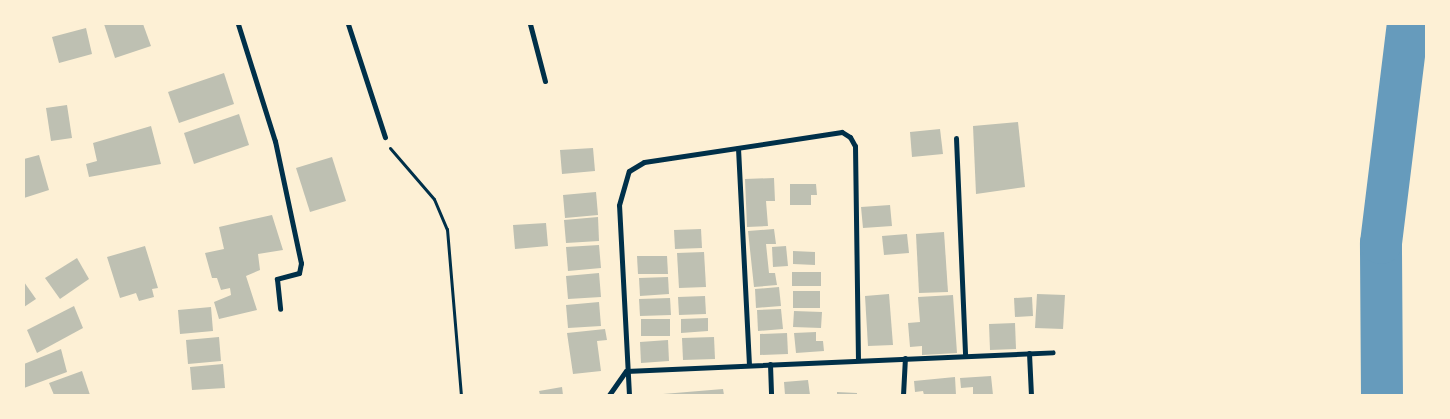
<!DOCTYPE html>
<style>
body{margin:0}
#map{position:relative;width:1450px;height:419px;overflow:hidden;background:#fdf0d5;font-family:Barlow,sans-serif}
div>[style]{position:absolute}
.river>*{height:42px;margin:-21px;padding:0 21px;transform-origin:21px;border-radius:21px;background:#669bbc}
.building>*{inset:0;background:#bec0b2}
.path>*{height:3px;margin:-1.5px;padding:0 1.5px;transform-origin:1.5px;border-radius:1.5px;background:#003049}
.minor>*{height:5px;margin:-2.5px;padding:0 2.5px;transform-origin:2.5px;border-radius:2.5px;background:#003049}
span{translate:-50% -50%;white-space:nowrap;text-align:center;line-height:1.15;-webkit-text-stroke:4.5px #fdf0d5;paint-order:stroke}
.frame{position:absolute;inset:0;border:25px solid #fdf0d5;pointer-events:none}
</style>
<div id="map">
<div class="river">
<div style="left:1382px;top:395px;width:152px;rotate:-90.4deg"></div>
<div style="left:1381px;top:243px;width:221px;rotate:-83deg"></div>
</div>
<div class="building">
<div style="clip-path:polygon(104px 24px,143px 24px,151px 46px,115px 58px)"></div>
<div style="clip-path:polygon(86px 28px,92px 54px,59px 63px,52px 37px)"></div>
<div style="clip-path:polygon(224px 73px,234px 104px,179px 123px,168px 92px)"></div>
<div style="clip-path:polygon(67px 105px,72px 138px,51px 141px,46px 108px)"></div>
<div style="clip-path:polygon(239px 114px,249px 145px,194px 164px,184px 133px)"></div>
<div style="clip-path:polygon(1018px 122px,1025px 187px,976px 194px,973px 126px)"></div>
<div style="clip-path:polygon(151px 126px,161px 164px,89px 177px,86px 164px,97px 161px,93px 143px)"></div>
<div style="clip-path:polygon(940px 129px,943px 154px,912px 157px,910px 132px)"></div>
<div style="clip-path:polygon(593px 148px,595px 171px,562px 174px,560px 150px)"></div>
<div style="clip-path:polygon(39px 155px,49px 190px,24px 198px,24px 159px)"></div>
<div style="clip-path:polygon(332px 157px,346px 201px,310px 212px,296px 168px)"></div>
<div style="clip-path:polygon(774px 178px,775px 201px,766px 201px,768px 226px,747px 227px,745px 179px)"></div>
<div style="clip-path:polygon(790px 184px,816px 184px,817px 195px,811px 195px,811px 205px,790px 205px)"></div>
<div style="clip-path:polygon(596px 192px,598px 215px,565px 218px,563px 195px)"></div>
<div style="clip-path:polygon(890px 205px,892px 226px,863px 228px,861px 207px)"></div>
<div style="clip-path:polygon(272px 215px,283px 250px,258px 254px,260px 270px,246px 276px,257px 310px,219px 319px,214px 302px,231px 295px,230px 288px,221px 290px,217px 278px,212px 278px,205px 253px,224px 249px,219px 227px)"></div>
<div style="clip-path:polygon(598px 217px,599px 241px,566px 243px,564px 220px)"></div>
<div style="clip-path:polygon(546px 223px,548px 246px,515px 249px,513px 225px)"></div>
<div style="clip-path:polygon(701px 229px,702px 248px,675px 249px,674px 230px)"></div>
<div style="clip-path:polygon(774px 229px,776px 244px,766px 244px,769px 273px,775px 273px,777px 285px,754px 287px,748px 231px)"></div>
<div style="clip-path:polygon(944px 232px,948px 292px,919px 293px,916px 234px)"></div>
<div style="clip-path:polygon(907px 234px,909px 253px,884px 255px,882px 236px)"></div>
<div style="clip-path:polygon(599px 245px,601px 268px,568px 271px,566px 247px)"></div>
<div style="clip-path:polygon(145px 246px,158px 288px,152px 289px,154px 297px,139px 301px,136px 293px,120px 298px,107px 257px)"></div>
<div style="clip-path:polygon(786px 246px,788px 266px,773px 267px,772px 247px)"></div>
<div style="clip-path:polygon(793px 251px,815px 252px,815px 265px,793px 264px)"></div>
<div style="clip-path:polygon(704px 252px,706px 287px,679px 288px,677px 253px)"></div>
<div style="clip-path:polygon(637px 256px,667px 256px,668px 274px,638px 274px)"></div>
<div style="clip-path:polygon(77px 258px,89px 279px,60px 299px,45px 278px)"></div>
<div style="clip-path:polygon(792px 272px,821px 272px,821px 286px,792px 286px)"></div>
<div style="clip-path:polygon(599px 273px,601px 297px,568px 299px,566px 276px)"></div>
<div style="clip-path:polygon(668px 277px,669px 294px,640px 296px,639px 278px)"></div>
<div style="clip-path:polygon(24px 282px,36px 299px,24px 307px)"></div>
<div style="clip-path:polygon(779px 287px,781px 306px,756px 308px,755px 289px)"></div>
<div style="clip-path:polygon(793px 291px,820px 291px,820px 308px,793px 308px)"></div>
<div style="clip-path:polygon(889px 294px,893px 345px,868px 346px,865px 296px)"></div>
<div style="clip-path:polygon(1037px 294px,1065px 295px,1063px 329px,1035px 328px)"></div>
<div style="clip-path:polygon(953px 295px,957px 353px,922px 355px,922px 346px,910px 347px,908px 323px,920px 322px,918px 297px)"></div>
<div style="clip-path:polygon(705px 296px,706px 314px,679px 315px,678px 297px)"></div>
<div style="clip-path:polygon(1032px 297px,1033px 316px,1015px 317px,1014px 298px)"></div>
<div style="clip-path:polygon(670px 298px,671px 315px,640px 316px,639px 299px)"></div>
<div style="clip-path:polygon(599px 302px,601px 326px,568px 328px,566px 305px)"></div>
<div style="clip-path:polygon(74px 306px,83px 328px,37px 353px,27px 330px)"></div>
<div style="clip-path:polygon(211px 307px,213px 331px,180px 334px,178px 310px)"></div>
<div style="clip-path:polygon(781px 309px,783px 329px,758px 331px,757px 310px)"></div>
<div style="clip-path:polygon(794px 311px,822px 312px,821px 328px,793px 327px)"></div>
<div style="clip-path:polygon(708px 318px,708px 331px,681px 333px,681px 319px)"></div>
<div style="clip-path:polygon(641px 319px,670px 319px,670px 336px,641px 336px)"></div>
<div style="clip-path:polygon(1015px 323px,1016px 349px,990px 350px,989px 324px)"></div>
<div style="clip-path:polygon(605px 329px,607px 340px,597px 341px,601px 371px,573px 374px,567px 333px)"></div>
<div style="clip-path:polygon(816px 332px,816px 341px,823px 341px,824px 351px,796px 353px,794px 333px)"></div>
<div style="clip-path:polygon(787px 333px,788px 354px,760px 355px,760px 334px)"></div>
<div style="clip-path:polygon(219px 337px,221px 361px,188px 364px,186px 340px)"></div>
<div style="clip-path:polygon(714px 337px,715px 359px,683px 360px,682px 338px)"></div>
<div style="clip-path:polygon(668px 340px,669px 361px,641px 363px,640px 342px)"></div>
<div style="clip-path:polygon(61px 349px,67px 372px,24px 388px,24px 364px)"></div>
<div style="clip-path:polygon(223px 364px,225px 388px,192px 390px,190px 367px)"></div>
<div style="clip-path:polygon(82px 371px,90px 395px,54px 395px,49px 383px)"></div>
<div style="clip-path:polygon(991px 376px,993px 395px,973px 395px,973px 387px,961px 388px,960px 378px)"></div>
<div style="clip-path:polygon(955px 377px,956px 395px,924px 395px,923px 391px,915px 392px,914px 381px)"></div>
<div style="clip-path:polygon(808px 380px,810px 395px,785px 395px,784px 382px)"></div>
<div style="clip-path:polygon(562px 387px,563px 395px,540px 395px,539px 391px)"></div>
<div style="clip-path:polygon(723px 389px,724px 395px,663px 395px,663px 394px)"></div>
<div style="clip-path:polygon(837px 392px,857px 393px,857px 395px,837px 395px)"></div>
</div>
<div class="path">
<div style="left:390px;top:148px;width:67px;rotate:49.2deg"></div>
<div style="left:434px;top:199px;width:33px;rotate:67deg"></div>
<div style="left:447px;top:229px;width:167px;rotate:85.2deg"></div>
</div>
<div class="minor">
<div style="left:238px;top:24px;width:123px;rotate:72.5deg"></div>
<div style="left:275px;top:141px;width:125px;rotate:78deg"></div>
<div style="left:301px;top:263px;width:10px;rotate:101deg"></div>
<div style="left:299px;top:273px;width:23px;rotate:165deg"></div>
<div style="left:277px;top:279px;width:30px;rotate:84deg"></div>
<div style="left:348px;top:24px;width:119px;rotate:71.9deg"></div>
<div style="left:530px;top:24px;width:59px;rotate:75.3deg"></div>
<div style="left:956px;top:138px;width:217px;rotate:87.6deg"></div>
<div style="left:738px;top:148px;width:217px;rotate:87.1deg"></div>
<div style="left:1029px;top:353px;width:42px;rotate:87.3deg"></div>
<div style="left:770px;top:364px;width:31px;rotate:88deg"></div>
<div style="left:609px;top:395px;width:29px;rotate:-55deg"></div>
<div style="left:626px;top:371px;width:427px;rotate:-2.5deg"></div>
<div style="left:629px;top:395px;width:190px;rotate:-93deg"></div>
<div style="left:619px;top:205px;width:35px;rotate:-74deg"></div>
<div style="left:629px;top:171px;width:17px;rotate:-31deg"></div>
<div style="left:644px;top:162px;width:200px;rotate:-8.6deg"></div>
<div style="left:842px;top:132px;width:9px;rotate:32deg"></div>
<div style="left:850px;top:137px;width:10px;rotate:61deg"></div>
<div style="left:855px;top:146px;width:214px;rotate:89.2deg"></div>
<div style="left:903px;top:395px;width:37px;rotate:-87deg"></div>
</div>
<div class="frame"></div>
</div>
